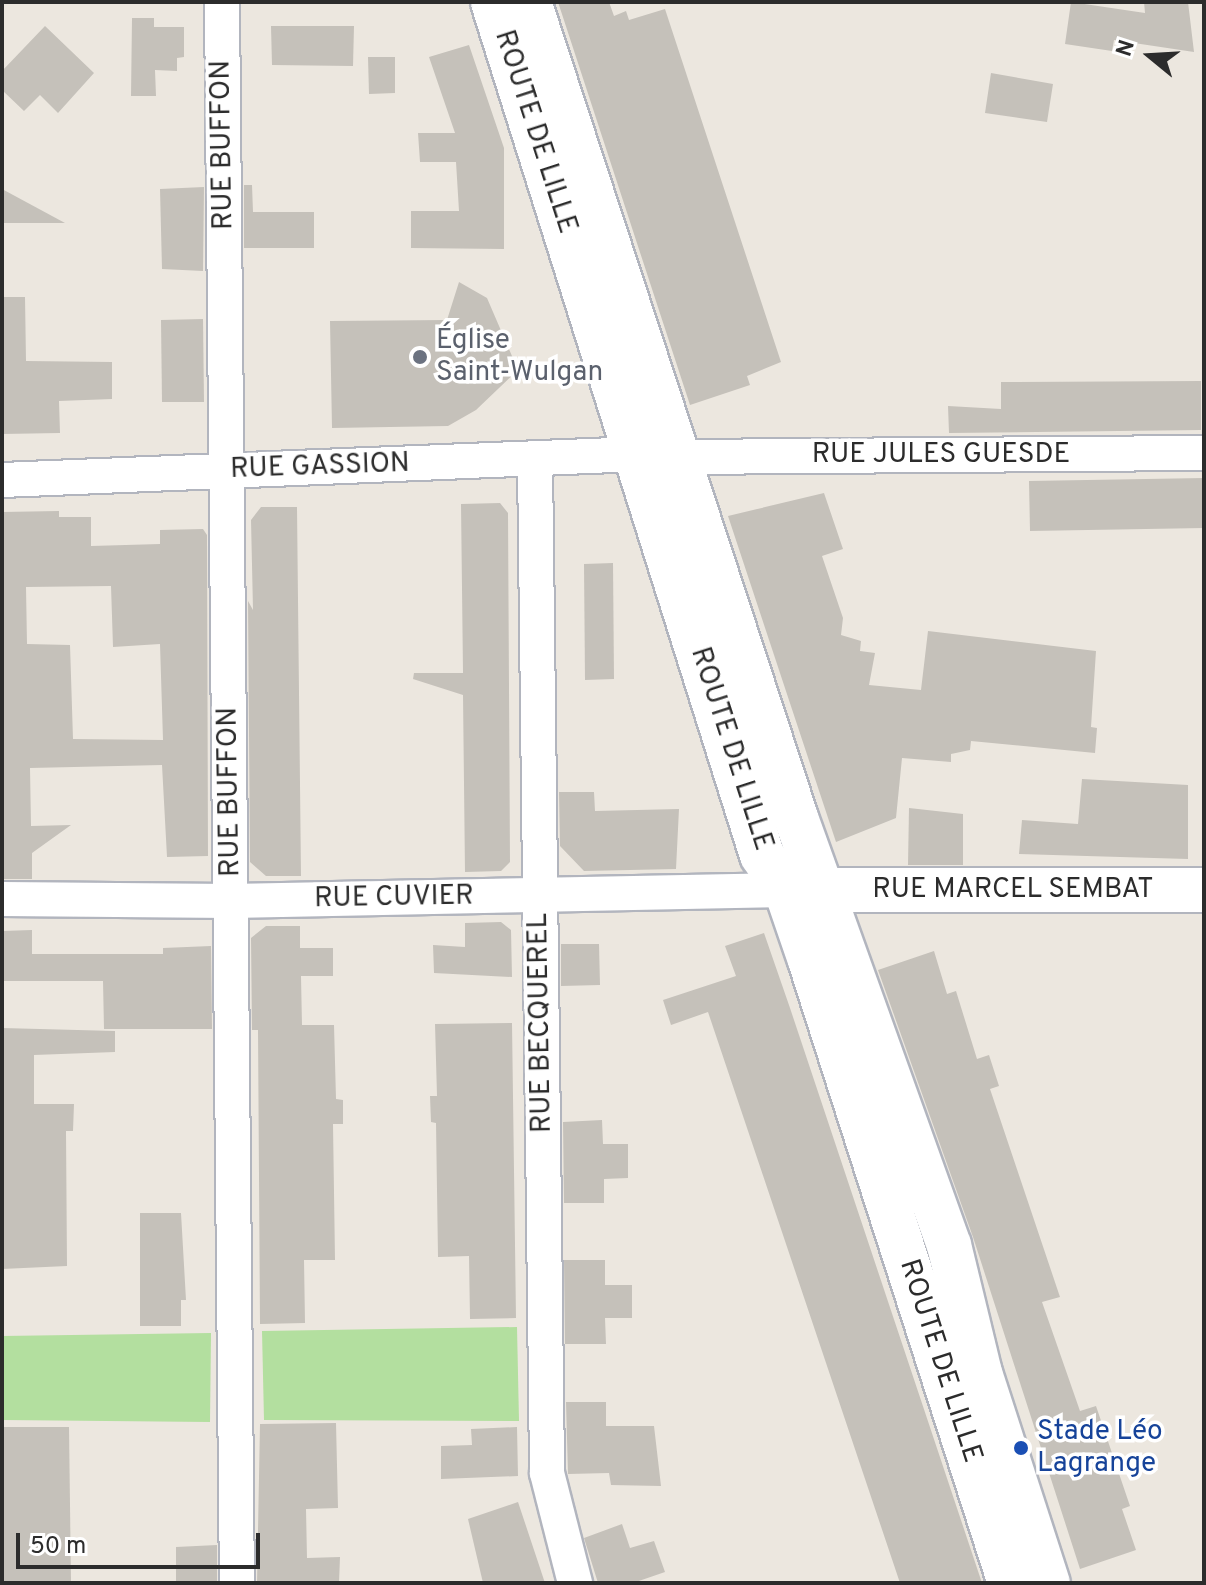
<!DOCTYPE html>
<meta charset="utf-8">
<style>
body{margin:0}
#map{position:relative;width:1206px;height:1585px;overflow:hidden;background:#ece7df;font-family:Overpass,sans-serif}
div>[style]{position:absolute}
.green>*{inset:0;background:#b3df9f}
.building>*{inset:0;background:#c5c1ba}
.roads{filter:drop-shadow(2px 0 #b2b5be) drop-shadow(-2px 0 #b2b5be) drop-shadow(0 2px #b2b5be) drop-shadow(0 -2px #b2b5be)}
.street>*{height:34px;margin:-17px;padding:0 17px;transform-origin:17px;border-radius:17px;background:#fff}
.secondary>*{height:44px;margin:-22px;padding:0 22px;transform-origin:22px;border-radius:22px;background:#fff}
.dots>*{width:22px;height:22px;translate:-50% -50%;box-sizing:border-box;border:4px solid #fff;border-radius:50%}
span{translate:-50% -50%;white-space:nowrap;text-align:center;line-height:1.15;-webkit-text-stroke:7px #fff;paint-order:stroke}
.street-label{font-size:28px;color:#2c2c2c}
.worship-label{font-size:28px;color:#5b616d}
.left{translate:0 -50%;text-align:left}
.transit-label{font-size:28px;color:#164399}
.frame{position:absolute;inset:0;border:4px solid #2c2c2c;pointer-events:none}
.north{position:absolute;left:1110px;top:16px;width:80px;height:80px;-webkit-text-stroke:6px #fff;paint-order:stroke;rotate:288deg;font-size:22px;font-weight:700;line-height:32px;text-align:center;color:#2c2c2c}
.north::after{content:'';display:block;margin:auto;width:28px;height:36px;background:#2c2c2c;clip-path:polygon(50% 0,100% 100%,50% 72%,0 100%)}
.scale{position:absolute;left:16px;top:1533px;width:244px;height:36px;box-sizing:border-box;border:4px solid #2c2c2c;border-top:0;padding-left:10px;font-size:24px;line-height:28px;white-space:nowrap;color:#2c2c2c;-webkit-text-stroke:6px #fff;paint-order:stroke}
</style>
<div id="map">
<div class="green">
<div style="clip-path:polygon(517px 1327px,519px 1421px,264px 1420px,262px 1331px)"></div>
<div style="clip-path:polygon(211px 1333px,210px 1422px,2px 1420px,2px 1336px)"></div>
</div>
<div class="building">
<div style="clip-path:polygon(558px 2px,609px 2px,614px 16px,626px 11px,629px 20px,665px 9px,781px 362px,747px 376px,750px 385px,690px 405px)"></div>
<div style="clip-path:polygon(1071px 2px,1145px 13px,1144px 2px,1188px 2px,1194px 52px,1114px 40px,1112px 51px,1065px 44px)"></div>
<div style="clip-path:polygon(132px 18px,154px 18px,154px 27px,184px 27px,184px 57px,177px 58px,177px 71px,155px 70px,156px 96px,131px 96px)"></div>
<div style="clip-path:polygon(45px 26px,94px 73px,58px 113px,40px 95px,24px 111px,2px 90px,2px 71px)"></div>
<div style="clip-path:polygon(271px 26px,354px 26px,353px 66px,272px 65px)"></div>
<div style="clip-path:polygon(469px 45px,504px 148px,504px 249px,411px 248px,411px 211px,459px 211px,456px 162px,420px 162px,418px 133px,455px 133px,429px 57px)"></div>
<div style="clip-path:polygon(368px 57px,395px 57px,395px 93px,369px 94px)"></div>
<div style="clip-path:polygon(991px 73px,1053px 84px,1047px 122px,985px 113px)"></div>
<div style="clip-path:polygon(244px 185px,252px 185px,253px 212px,314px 212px,314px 248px,244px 248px)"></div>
<div style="clip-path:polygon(204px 187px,203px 271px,162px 269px,160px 189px)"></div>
<div style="clip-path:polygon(2px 189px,65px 223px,2px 223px)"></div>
<div style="clip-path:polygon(459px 282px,487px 298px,518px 370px,476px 410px,448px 426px,332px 428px,330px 321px,447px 320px)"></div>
<div style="clip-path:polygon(2px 297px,25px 297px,26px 361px,112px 362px,112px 399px,59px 401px,60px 433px,2px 434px)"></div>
<div style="clip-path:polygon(203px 319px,204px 402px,162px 402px,161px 320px)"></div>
<div style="clip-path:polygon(1201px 381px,1201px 430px,949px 433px,948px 406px,1001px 409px,1001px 382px)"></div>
<div style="clip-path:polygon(1204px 478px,1204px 528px,1030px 531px,1029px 481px)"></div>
<div style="clip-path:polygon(824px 493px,843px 549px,822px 556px,843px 618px,841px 635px,861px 641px,860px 651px,875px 653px,869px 685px,921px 690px,928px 631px,1096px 651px,1091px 727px,1097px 728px,1095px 753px,971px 741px,970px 750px,951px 754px,951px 762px,902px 758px,896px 818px,836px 842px,728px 516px)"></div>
<div style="clip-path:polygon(500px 503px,508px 513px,510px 862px,501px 871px,465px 872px,463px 695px,413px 679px,414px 673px,463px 673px,461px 504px)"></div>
<div style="clip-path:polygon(261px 507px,297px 507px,301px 876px,266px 876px,250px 862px,248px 601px,253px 610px,251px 520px)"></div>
<div style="clip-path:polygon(evenodd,59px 511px,59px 517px,91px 517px,91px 546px,160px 544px,160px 530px,203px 529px,207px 535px,208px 856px,167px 857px,162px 765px,30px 768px,31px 826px,71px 825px,32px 853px,32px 879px,2px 879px,2px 512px,59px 511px,111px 586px,113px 647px,160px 644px,163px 740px,73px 739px,70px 645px,27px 644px,26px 587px,111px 586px)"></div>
<div style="clip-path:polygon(613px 563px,614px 679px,585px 680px,584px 564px)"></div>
<div style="clip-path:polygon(1082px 779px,1188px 785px,1188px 859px,1019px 854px,1022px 820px,1078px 824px)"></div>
<div style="clip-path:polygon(559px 792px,594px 792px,595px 811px,679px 809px,676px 869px,584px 871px,560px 846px)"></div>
<div style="clip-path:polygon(909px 808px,963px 814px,963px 865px,908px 865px)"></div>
<div style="clip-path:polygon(501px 922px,511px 930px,512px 977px,434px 973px,433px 945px,465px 947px,465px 923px)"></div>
<div style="clip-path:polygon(266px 926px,300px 926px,300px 948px,333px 948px,333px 976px,301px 976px,302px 1025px,334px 1025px,336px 1099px,343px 1100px,343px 1124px,333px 1124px,335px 1260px,304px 1260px,305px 1323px,260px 1324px,258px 1030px,252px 1030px,251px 938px)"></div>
<div style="clip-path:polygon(32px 930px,32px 954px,163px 954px,163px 948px,211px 946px,212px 1029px,104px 1029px,103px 981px,2px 981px,2px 931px)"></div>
<div style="clip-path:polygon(764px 933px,790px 1008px,982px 1583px,900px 1583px,708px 1012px,671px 1025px,663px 1000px,736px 976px,725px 946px)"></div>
<div style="clip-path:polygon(561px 944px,599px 944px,600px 985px,561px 986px)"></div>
<div style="clip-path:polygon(934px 951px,947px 994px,956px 991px,977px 1059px,989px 1055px,999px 1086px,990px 1089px,1060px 1297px,1042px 1302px,1080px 1411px,1096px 1406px,1130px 1506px,1122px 1509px,1136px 1550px,1080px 1569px,973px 1237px,878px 970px)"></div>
<div style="clip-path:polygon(512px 1023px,516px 1318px,470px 1319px,469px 1256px,438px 1257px,436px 1123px,431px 1122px,430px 1096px,437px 1096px,435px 1024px)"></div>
<div style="clip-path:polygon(2px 1028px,115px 1031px,115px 1052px,34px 1055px,34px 1104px,74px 1104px,73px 1131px,66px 1131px,67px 1266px,2px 1269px)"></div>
<div style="clip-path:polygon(602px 1120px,603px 1144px,628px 1144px,628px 1178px,604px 1179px,604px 1203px,564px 1203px,563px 1122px)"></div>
<div style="clip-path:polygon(140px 1213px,181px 1213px,186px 1300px,181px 1300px,181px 1326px,140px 1326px)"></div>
<div style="clip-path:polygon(564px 1260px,605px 1260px,605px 1285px,632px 1285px,632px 1318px,605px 1318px,606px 1344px,565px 1344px)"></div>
<div style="clip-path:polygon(566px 1402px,606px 1402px,606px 1426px,654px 1426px,661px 1486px,611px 1485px,609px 1473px,568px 1474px)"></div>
<div style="clip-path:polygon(336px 1423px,338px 1508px,306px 1509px,307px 1558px,340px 1557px,339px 1583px,257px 1583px,260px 1424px)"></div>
<div style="clip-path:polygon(2px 1427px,69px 1427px,71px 1583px,2px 1583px)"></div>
<div style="clip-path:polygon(517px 1427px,518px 1476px,441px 1479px,441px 1446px,472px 1445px,471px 1429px)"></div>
<div style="clip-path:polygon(518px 1502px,545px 1583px,483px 1583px,468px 1519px)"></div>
<div style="clip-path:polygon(622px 1524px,630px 1548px,654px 1541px,665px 1572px,633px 1583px,598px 1583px,584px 1538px)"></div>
<div style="clip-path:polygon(217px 1545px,217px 1583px,176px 1583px,176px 1547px)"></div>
</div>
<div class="roads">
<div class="street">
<div style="left:222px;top:2px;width:1581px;rotate:89.46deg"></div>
<div style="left:679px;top:457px;width:525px;rotate:-0.44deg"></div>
<div style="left:535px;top:460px;width:1013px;rotate:89.32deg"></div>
<div style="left:547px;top:1473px;width:114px;rotate:75.7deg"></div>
<div style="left:2px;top:480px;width:637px;rotate:-2.34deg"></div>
<div style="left:2px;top:899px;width:229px;rotate:0.5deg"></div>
<div style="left:231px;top:901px;width:555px;rotate:-1.14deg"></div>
</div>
<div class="secondary">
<div style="left:493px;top:2px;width:894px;rotate:72.5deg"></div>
<div style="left:762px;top:855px;width:42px;rotate:55.6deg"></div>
<div style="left:786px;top:890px;width:74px;rotate:71.1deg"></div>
<div style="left:810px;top:960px;width:654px;rotate:72.2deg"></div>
<div style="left:529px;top:2px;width:859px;rotate:71.88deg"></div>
<div style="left:796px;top:818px;width:454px;rotate:70.3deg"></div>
<div style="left:949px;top:1245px;width:132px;rotate:76.4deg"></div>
<div style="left:980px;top:1373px;width:221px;rotate:72.1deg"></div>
<div style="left:794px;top:890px;width:410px"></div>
</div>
</div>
<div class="dots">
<div style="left:420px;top:357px;background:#6b7280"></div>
<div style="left:1021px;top:1448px;background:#1a4fb4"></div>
</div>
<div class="street-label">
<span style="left:535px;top:132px;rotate:72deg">ROUTE DE LILLE</span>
<span style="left:223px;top:145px;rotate:-91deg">RUE BUFFON</span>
<span style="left:941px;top:455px">RUE JULES GUESDE</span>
<span style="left:320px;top:467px;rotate:-2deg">RUE GASSION</span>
<span style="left:731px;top:749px;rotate:72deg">ROUTE DE LILLE</span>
<span style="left:230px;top:792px;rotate:-91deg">RUE BUFFON</span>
<span style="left:1013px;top:890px">RUE MARCEL SEMBAT</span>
<span style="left:394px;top:898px;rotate:-1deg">RUE CUVIER</span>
<span style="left:541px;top:1023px;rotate:-91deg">RUE BECQUEREL</span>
<span style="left:940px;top:1361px;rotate:72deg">ROUTE DE LILLE</span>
</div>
<div class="worship-label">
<span class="left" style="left:436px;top:357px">Église<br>Saint-Wulgan</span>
</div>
<div class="transit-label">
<span class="left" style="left:1037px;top:1448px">Stade Léo<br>Lagrange</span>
</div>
<div class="frame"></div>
<div class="north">N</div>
<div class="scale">50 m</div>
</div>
